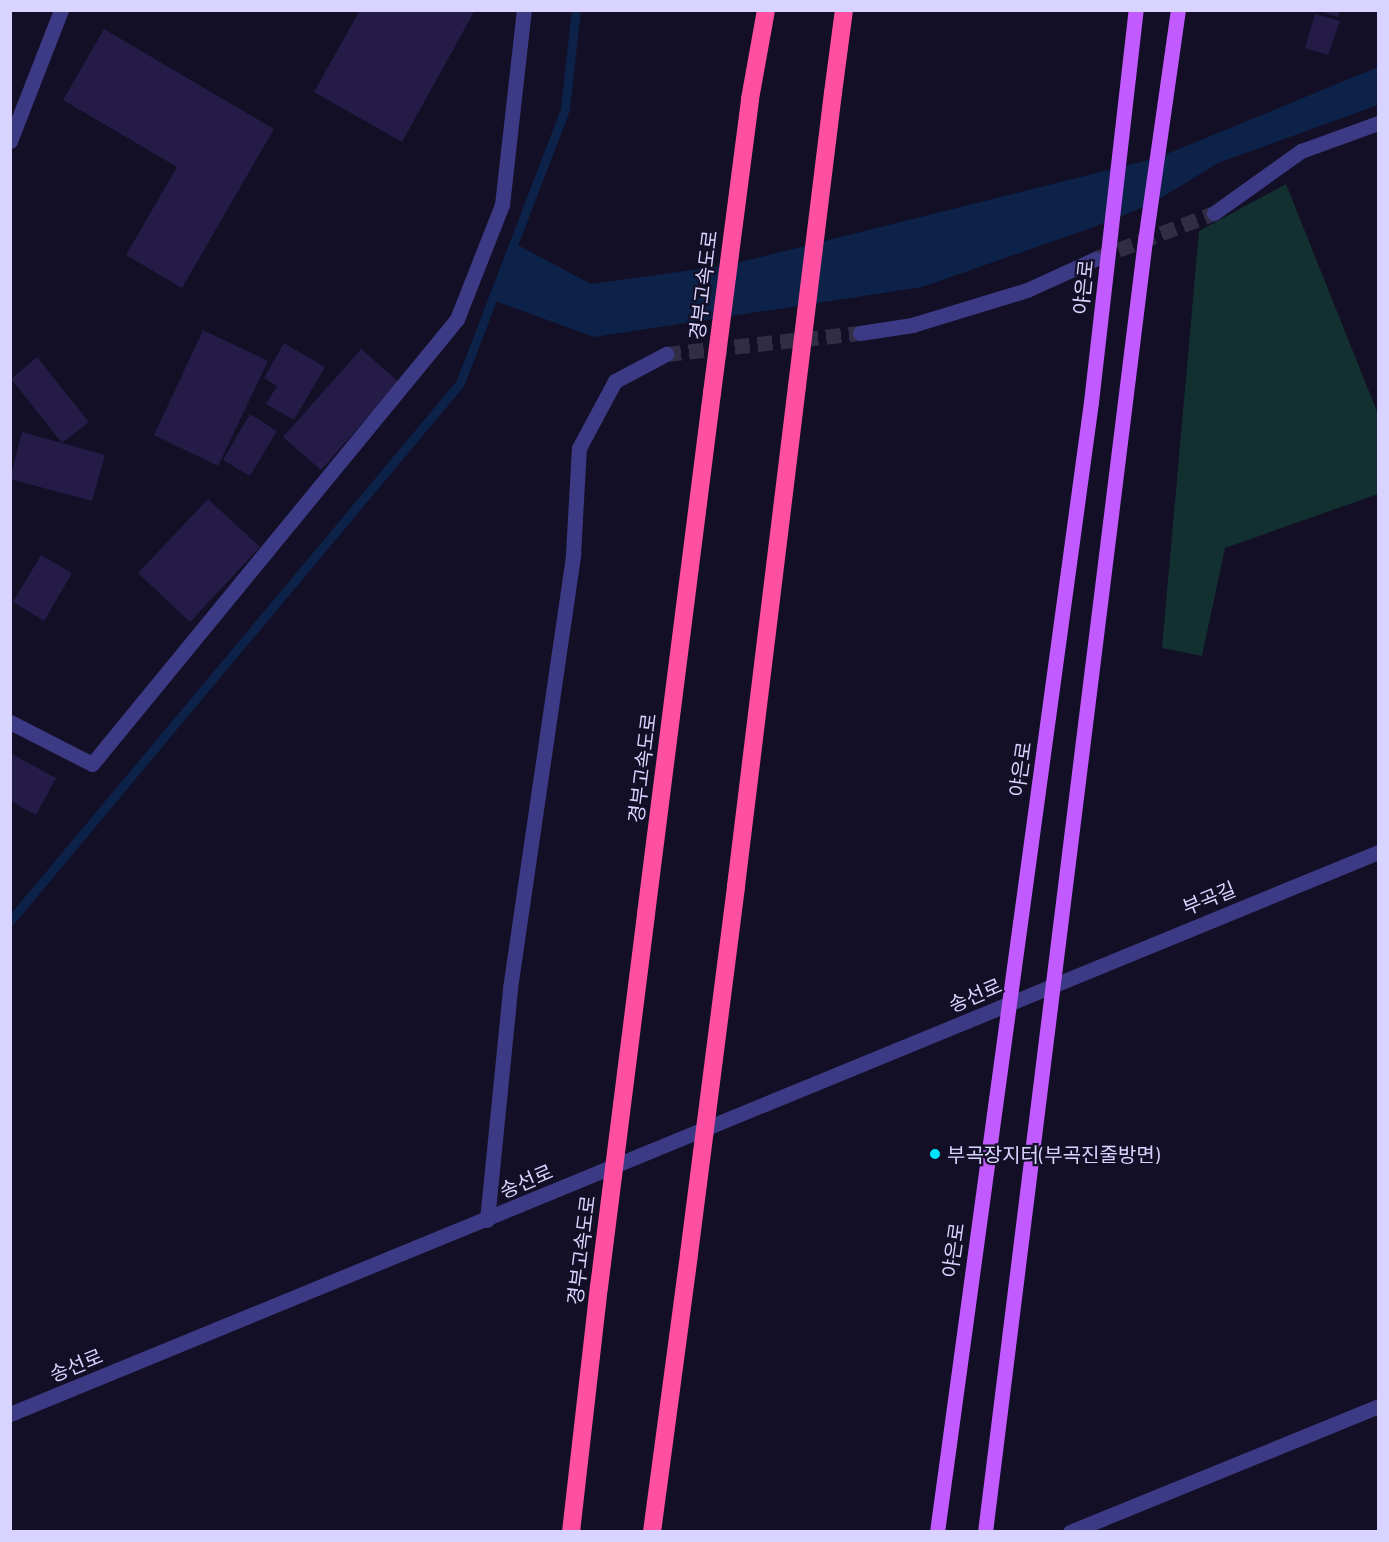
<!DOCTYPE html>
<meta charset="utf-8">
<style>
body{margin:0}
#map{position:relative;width:1389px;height:1542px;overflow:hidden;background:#130f26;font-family:Barlow,"Noto Sans KR",sans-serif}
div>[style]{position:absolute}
.green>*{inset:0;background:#12302f}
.water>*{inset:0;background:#0c2248}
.stream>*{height:9px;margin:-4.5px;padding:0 4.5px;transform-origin:4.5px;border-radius:4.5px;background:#0c2248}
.building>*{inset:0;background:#241b47}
.minor-tunnel>*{height:15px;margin-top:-7.5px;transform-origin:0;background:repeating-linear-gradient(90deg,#312d47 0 15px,transparent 0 23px)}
.minor>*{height:15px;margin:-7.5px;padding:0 7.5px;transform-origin:7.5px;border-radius:7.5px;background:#3d3a85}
.major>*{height:15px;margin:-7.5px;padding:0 7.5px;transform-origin:7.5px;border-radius:7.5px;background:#c25bff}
.highway>*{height:18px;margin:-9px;padding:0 9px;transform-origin:9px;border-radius:9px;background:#ff4fa3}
.highway-bridge>*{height:18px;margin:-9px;padding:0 9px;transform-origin:9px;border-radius:9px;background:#ff4fa3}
.dots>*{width:16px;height:16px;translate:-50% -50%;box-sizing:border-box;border:3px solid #130f26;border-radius:50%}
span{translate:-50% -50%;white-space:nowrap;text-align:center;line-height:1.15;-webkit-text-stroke:4.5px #130f26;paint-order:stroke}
.street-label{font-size:20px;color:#d9d4ff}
.poi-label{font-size:20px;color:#d9d4ff}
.left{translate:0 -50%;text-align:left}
.frame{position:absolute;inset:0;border:12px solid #d9d4ff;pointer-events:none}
</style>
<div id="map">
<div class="green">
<div style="clip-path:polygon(1286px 184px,1378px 414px,1378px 494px,1225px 548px,1202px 656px,1162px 648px,1199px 231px)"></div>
</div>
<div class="water">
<div style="clip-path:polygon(1378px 67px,1378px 105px,1218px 163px,1151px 204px,1091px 228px,922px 287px,594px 337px,492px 300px,514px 243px,591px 284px,729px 265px,1157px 158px)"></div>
</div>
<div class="stream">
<div style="left:10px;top:921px;width:701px;rotate:-50.09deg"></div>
<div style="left:460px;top:383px;width:293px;rotate:-69deg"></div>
<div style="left:565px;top:109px;width:100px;rotate:-83.7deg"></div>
</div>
<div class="building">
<div style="clip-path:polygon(360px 10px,475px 10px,402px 142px,314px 92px)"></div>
<div style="clip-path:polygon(1317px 10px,1340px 10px,1338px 17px)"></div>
<div style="clip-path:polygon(1315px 14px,1340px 21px,1328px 55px,1305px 48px)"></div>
<div style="clip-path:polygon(104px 29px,274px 129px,182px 288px,126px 255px,177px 167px,63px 100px)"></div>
<div style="clip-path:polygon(203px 330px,268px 361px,218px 466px,154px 435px)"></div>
<div style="clip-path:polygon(284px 343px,325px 367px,294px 420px,266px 404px,277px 386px,264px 378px)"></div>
<div style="clip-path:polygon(361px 349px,399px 382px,321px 470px,283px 437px)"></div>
<div style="clip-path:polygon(37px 357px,89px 422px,62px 443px,11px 379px)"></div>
<div style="clip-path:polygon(250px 414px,277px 431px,250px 476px,223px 460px)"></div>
<div style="clip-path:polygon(22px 432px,105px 455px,92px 501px,10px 479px)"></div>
<div style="clip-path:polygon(208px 499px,260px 547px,190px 622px,138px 573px)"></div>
<div style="clip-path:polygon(41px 555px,72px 573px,44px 621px,13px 602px)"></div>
<div style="clip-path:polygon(10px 753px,56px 778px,36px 815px,10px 801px)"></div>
</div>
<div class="minor-tunnel">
<div style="left:1097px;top:258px;width:125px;rotate:-21deg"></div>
<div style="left:666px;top:354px;width:195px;rotate:-6.2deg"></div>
</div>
<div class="minor">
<div style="left:10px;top:141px;width:141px;rotate:-68.7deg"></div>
<div style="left:1214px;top:213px;width:107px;rotate:-35.5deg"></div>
<div style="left:1301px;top:151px;width:82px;rotate:-20deg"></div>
<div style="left:860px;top:333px;width:53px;rotate:-8.7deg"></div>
<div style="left:912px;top:325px;width:120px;rotate:-16.9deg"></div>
<div style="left:1027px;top:290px;width:75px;rotate:-24.5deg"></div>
<div style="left:10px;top:722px;width:92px;rotate:27.1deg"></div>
<div style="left:92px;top:764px;width:576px;rotate:-50.64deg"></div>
<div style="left:457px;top:319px;width:123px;rotate:-68.5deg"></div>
<div style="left:502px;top:205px;width:196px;rotate:-83.6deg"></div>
<div style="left:487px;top:1220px;width:233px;rotate:-84.3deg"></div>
<div style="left:510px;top:988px;width:439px;rotate:-81.7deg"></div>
<div style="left:573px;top:554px;width:106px;rotate:-86.8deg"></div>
<div style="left:579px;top:448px;width:76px;rotate:-61.8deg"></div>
<div style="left:615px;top:381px;width:58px;rotate:-27.9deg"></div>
<div style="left:10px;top:1414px;width:1479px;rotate:-22.33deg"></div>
<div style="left:1070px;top:1532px;width:333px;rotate:-22.2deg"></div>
</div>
<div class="major">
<div style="left:937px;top:1532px;width:1140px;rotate:-82.24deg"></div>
<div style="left:1091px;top:402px;width:395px;rotate:-83.5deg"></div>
<div style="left:985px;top:1532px;width:1301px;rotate:-82.94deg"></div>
<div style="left:1145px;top:241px;width:233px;rotate:-81.9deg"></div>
</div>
<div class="highway">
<div style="left:833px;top:93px;width:84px;rotate:-82.5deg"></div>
<div style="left:750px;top:99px;width:90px;rotate:-79.8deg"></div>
<div style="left:736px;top:886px;width:504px;rotate:-83.04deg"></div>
<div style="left:646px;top:914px;width:525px;rotate:-82.78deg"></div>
<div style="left:571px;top:1532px;width:247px;rotate:-83.5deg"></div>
<div style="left:652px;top:1532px;width:280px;rotate:-82.4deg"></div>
</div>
<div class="highway-bridge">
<div style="left:797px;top:386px;width:295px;rotate:-83deg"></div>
<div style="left:712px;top:393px;width:296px;rotate:-82.6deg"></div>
<div style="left:689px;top:1254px;width:371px;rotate:-82.7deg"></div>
<div style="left:599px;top:1287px;width:376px;rotate:-82.8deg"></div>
</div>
<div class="dots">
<div style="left:935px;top:1154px;background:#00e5ff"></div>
</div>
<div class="street-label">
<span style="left:703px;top:285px;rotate:-83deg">경부고속도로</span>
<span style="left:1083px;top:287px;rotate:-84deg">야은로</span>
<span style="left:642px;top:768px;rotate:-83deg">경부고속도로</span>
<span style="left:1020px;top:769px;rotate:-82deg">야은로</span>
<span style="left:1209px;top:898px;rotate:-22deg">부곡길</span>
<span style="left:975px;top:995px;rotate:-23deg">송선로</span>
<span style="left:526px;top:1181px;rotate:-23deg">송선로</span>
<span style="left:581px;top:1250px;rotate:-83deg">경부고속도로</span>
<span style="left:953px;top:1250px;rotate:-82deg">야은로</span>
<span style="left:76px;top:1365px;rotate:-22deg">송선로</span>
</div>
<div class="poi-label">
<span class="left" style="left:947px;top:1154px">부곡장지터(부곡진줄방면)</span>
</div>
<div class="frame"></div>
</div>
